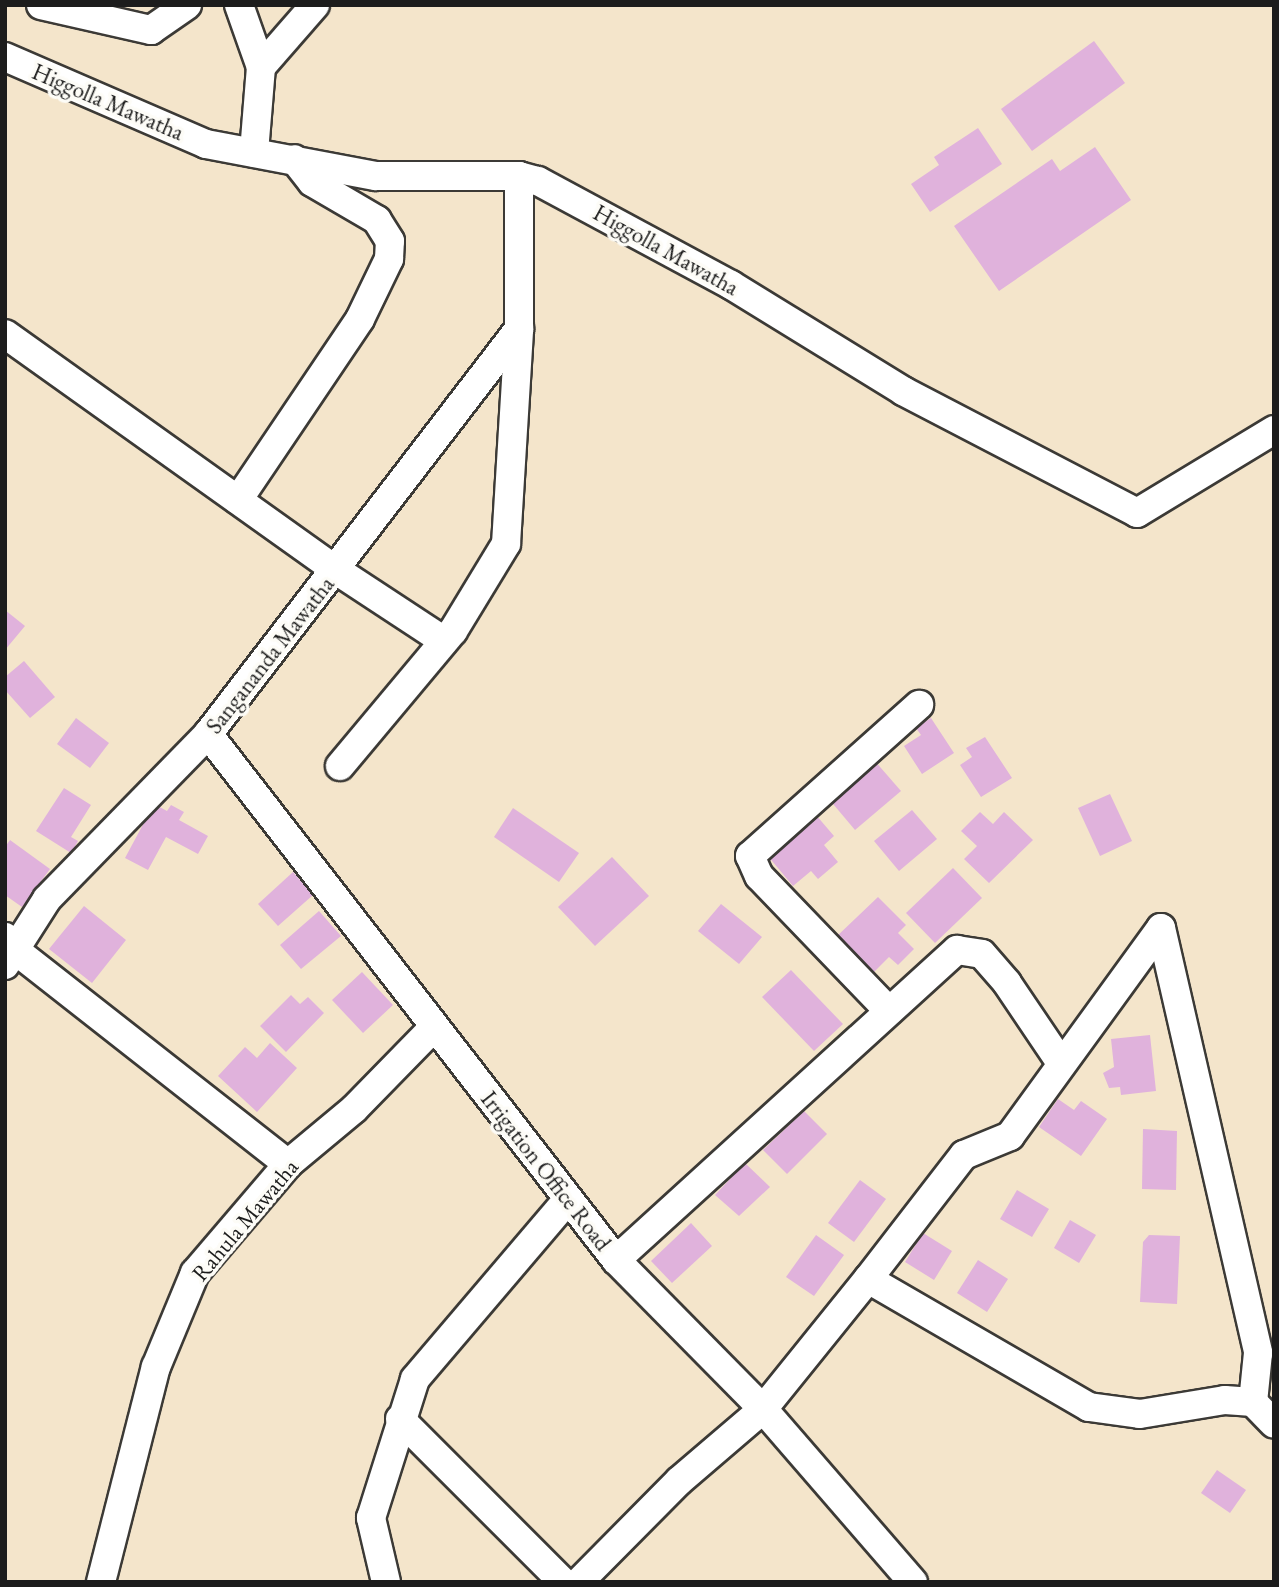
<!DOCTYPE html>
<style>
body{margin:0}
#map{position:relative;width:1279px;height:1587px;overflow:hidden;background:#f4e5cb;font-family:"EB Garamond",serif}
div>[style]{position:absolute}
.building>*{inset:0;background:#e0b2dc}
.roads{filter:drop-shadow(2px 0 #3c3a36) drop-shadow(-2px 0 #3c3a36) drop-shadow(0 2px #3c3a36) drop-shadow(0 -2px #3c3a36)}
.minor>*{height:28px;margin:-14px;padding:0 14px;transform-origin:14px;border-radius:14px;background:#fff}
span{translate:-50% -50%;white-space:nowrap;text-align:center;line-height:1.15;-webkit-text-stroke:7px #fdfcf7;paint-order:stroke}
.street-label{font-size:23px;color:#1c1c1c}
.frame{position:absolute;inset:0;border:7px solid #1c1c1c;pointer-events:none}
</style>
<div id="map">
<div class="building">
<div style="clip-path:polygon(1094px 41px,1125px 83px,1032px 151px,1001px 109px)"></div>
<div style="clip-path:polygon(978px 128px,1002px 164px,930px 212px,911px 184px,939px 165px,934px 157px)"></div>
<div style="clip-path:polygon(1095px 147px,1131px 200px,999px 291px,954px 226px,1052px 159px,1060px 171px)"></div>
<div style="clip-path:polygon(5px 610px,25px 626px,5px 650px)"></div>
<div style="clip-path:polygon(24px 661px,55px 697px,30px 718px,5px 690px,5px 677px)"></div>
<div style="clip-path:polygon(76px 718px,109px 743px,90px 768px,57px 744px)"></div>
<div style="clip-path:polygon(931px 718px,954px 753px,922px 774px,904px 746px,921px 735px,916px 728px)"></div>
<div style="clip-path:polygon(985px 737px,1012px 778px,981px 797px,960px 765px,972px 757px,966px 748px)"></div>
<div style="clip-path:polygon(874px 760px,901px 791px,855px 830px,828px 798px)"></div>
<div style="clip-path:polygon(64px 788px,91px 805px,71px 837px,78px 841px,71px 853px,36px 831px)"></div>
<div style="clip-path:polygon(1110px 794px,1132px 841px,1100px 856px,1078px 808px)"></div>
<div style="clip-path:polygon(154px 804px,167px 811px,171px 805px,184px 812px,179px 820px,208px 836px,198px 854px,166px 837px,148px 870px,125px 858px)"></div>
<div style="clip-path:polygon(513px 808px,579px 853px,559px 882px,494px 837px)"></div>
<div style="clip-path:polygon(810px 808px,834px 836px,824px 845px,838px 862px,818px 879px,811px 871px,793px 886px,762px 849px)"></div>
<div style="clip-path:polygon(912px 810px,937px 839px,899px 871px,874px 841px)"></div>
<div style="clip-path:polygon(980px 812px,993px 824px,1004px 812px,1033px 840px,989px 883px,964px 859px,977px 846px,961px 831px)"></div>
<div style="clip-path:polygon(10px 840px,50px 869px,22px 907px,5px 895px,5px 847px)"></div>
<div style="clip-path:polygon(612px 857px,649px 896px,595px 946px,558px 907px)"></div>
<div style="clip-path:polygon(953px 868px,982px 898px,935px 943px,906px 913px)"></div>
<div style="clip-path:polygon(293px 872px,313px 895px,278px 926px,258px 904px)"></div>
<div style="clip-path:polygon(878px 897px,906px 925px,898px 933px,914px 949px,898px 965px,889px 957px,871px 975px,835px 938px)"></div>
<div style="clip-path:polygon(721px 904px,762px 937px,739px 964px,698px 931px)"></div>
<div style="clip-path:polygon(84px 906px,126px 940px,92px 983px,49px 949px)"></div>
<div style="clip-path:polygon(319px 911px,341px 936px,301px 969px,280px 945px)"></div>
<div style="clip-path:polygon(791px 970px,843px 1024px,814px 1051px,762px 997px)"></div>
<div style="clip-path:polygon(362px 972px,393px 1005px,363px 1033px,332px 1000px)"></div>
<div style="clip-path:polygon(291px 995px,300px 1004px,308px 997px,324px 1013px,286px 1052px,260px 1026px)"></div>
<div style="clip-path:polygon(1150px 1035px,1156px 1091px,1121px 1095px,1120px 1087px,1109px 1088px,1103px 1073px,1114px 1067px,1111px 1039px)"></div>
<div style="clip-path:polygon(270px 1043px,297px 1068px,257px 1112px,218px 1076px,245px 1047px,257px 1058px)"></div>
<div style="clip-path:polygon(1058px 1099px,1074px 1110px,1081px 1101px,1107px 1119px,1081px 1156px,1039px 1127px)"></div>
<div style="clip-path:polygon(804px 1111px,827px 1134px,787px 1174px,763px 1150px)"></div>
<div style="clip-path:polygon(1143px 1129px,1177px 1131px,1176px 1190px,1142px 1189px)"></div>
<div style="clip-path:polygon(745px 1163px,770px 1187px,739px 1216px,715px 1195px)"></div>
<div style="clip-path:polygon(860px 1180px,886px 1199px,854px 1242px,828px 1223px)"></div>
<div style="clip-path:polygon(1017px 1190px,1049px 1209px,1032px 1237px,1000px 1219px)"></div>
<div style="clip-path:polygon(1070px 1220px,1096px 1235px,1079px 1263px,1054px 1248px)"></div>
<div style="clip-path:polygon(691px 1223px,712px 1246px,672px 1283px,651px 1261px)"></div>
<div style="clip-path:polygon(923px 1233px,952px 1251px,934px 1280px,905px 1262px)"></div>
<div style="clip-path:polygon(816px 1235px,844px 1255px,814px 1296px,786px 1277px)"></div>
<div style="clip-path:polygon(1149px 1235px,1180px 1236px,1177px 1304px,1140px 1302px,1143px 1242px)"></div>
<div style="clip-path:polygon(978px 1260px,1008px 1279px,987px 1312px,957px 1293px)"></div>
<div style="clip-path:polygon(1217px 1470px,1246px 1490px,1230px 1513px,1201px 1493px)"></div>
</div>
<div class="roads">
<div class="minor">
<div style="left:41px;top:5px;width:113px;rotate:12.8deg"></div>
<div style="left:151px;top:30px;width:44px;rotate:-34.8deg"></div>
<div style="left:239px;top:5px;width:66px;rotate:70.5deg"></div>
<div style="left:261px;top:67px;width:86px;rotate:94.7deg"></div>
<div style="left:5px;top:57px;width:219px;rotate:23.4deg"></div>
<div style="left:206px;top:144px;width:173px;rotate:10.7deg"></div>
<div style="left:376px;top:176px;width:143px"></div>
<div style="left:519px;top:176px;width:20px;rotate:15deg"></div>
<div style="left:538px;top:181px;width:219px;rotate:28.3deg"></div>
<div style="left:731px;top:285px;width:202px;rotate:31.6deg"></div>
<div style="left:903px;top:391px;width:264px;rotate:27.5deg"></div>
<div style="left:1137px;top:513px;width:160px;rotate:-31.2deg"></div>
<div style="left:261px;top:67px;width:82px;rotate:-48.9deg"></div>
<div style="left:5px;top:334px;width:407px;rotate:35.5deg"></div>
<div style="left:336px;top:570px;width:129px;rotate:33.3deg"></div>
<div style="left:238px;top:500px;width:218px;rotate:-56deg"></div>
<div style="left:360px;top:319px;width:67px;rotate:-64.2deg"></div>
<div style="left:389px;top:259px;width:18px;rotate:-87deg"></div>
<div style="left:390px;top:241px;width:25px;rotate:-122deg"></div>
<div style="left:377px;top:220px;width:75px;rotate:-149.7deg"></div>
<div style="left:312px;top:182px;width:29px;rotate:-128deg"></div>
<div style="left:208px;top:734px;width:666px;rotate:52.2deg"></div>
<div style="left:616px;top:1260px;width:209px;rotate:45.4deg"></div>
<div style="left:763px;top:1409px;width:229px;rotate:49.1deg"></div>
<div style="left:340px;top:766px;width:176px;rotate:-50.1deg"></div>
<div style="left:453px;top:631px;width:102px;rotate:-58.7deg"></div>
<div style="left:506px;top:544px;width:215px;rotate:-86.5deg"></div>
<div style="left:519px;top:329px;width:153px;rotate:-90deg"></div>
<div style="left:1161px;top:928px;width:436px;rotate:77.1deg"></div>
<div style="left:1258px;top:1353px;width:49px;rotate:95.8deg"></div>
<div style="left:5px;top:937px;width:16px;rotate:52deg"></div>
<div style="left:15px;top:950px;width:347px;rotate:38.1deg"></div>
<div style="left:5px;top:965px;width:78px;rotate:-57.5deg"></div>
<div style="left:47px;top:899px;width:231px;rotate:-45.7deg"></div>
<div style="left:208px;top:734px;width:511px;rotate:-52.48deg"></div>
<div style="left:889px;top:1011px;width:187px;rotate:-133.9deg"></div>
<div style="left:759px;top:876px;width:22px;rotate:-114deg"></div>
<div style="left:750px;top:856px;width:227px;rotate:-41.8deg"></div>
<div style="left:616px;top:1260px;width:461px;rotate:-42.3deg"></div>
<div style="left:957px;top:950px;width:25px;rotate:9deg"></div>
<div style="left:982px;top:954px;width:38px;rotate:49deg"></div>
<div style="left:1007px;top:983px;width:97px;rotate:56deg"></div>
<div style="left:868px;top:1279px;width:157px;rotate:-52.3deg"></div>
<div style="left:964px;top:1155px;width:50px;rotate:-22.4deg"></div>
<div style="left:1010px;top:1136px;width:257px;rotate:-54deg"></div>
<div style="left:400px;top:1419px;width:231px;rotate:45deg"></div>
<div style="left:101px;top:1582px;width:222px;rotate:-75.7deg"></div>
<div style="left:156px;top:1367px;width:102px;rotate:-67.5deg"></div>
<div style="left:195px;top:1273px;width:143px;rotate:-49.5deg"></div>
<div style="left:288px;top:1164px;width:86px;rotate:-39.8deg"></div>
<div style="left:354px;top:1109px;width:115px;rotate:-45.7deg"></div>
<div style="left:386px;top:1582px;width:66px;rotate:-103.2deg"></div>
<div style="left:371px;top:1518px;width:146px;rotate:-72.4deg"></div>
<div style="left:415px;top:1379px;width:236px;rotate:-49.6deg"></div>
<div style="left:579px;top:1582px;width:142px;rotate:-45.3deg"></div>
<div style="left:679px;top:1481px;width:111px;rotate:-40.6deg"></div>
<div style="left:763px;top:1409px;width:167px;rotate:-51.1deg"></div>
<div style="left:868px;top:1279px;width:255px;rotate:30.1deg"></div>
<div style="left:1089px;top:1407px;width:51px;rotate:7.8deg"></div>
<div style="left:1140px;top:1414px;width:86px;rotate:-9.4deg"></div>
<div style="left:1225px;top:1400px;width:28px;rotate:4deg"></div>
<div style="left:1253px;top:1402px;width:30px;rotate:46deg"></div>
</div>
</div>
<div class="street-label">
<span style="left:108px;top:102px;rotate:23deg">Higgolla Mawatha</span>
<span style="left:666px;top:250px;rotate:29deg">Higgolla Mawatha</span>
<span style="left:270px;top:655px;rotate:-52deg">Sangananda Mawatha</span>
<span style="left:546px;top:1171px;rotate:52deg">Irrigation Office Road</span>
<span style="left:245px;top:1220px;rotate:-50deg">Rahula Mawatha</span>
</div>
<div class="frame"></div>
</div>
